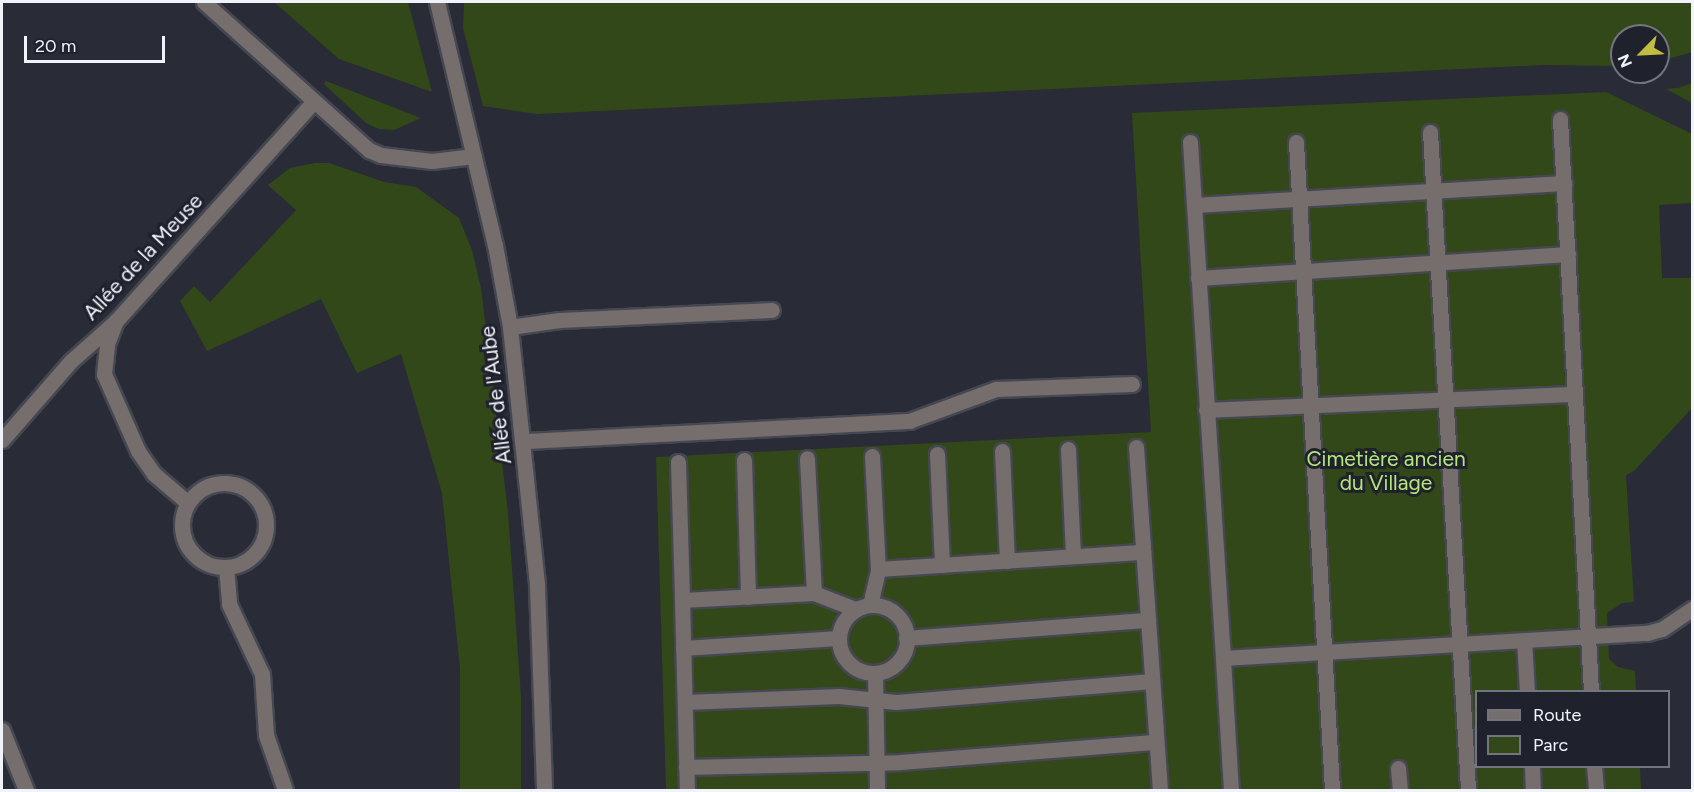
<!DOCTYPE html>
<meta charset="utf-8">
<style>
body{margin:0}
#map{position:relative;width:1694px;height:792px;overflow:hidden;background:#292b36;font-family:Figtree,sans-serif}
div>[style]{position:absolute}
.green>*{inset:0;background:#334818}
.roads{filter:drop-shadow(2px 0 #454751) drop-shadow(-2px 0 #454751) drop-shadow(0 2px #454751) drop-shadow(0 -2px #454751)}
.lane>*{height:15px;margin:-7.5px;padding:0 7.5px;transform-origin:7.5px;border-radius:7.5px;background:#756e6d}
.lane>.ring{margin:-7.5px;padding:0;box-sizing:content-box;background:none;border:15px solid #756e6d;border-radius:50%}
.street>*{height:15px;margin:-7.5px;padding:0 7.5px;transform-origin:7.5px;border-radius:7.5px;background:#756e6d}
.street>.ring{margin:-7.5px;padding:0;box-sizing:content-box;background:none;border:15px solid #756e6d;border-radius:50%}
span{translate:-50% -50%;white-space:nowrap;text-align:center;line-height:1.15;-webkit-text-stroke:6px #1f212c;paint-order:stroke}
.street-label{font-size:21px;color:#f1f3fa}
.park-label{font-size:21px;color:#b4e779}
.frame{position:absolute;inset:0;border:3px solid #f1f3fa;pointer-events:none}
.legend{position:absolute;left:1475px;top:690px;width:195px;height:78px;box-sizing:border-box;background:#1f212c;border:2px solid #73757e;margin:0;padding:8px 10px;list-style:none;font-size:18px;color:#f1f3fa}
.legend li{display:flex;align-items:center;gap:12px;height:30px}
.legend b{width:30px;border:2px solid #73757e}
.north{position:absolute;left:1610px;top:24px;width:60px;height:60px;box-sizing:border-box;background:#1f212c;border:2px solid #73757e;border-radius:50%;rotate:246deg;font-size:16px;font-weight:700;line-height:24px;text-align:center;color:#f1f3fa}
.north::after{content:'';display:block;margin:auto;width:21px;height:27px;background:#c1bd40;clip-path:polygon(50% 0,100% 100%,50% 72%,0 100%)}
.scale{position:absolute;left:24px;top:36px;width:141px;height:27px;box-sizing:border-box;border:3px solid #f1f3fa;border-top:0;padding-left:8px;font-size:18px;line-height:21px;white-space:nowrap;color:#f1f3fa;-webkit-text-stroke:4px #1f212c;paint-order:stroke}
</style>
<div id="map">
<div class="green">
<div style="clip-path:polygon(274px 2px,408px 2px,432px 92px,339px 59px)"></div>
<div style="clip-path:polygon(464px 2px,1692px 2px,1692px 52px,1658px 62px,1658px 36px,1622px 36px,1621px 66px,1543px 65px,537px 114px,483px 106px,463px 28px)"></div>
<div style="clip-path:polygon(326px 81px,421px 118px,394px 130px,379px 129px,366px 123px,324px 84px)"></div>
<div style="clip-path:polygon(1692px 83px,1692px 103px,1666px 89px,1678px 88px)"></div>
<div style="clip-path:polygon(1606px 92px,1692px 134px,1692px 203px,1659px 205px,1662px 278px,1692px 278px,1692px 408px,1634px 471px,1626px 475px,1634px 602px,1622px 603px,1607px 613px,1609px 659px,1618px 667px,1635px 671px,1636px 691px,1476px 692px,1476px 766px,1640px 767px,1641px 790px,666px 790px,656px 457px,1151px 432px,1132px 113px)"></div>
<div style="clip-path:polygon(315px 163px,329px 163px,384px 182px,416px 187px,459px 218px,472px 250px,481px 288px,508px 512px,521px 697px,521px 790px,460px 790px,460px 669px,442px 493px,401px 354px,357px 373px,321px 299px,207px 351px,180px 301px,194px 286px,210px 302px,296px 210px,268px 185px,290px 168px)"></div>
</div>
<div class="roads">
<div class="lane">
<div style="left:1560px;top:119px;width:574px;rotate:86.9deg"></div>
<div style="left:1430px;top:132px;width:659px;rotate:86.69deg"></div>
<div style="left:1190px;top:142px;width:517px;rotate:86.34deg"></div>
<div style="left:1296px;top:142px;width:649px;rotate:86.82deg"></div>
<div style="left:1194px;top:205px;width:371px;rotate:-3.4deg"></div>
<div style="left:1198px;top:278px;width:371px;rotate:-3.7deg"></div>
<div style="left:510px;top:327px;width:50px;rotate:-8deg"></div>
<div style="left:560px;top:320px;width:212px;rotate:-2.7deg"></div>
<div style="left:1206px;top:410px;width:369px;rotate:-2.5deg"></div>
<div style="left:2px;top:440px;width:105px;rotate:-48.9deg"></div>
<div style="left:71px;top:361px;width:60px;rotate:-41.6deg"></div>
<div style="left:524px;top:441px;width:386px;rotate:-3deg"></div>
<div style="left:909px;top:421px;width:93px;rotate:-20.2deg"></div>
<div style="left:996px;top:389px;width:136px;rotate:-2.1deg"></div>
<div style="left:1136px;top:447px;width:344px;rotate:86deg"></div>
<div style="left:1068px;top:449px;width:107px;rotate:87.3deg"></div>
<div style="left:1002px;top:451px;width:110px;rotate:87.4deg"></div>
<div style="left:937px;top:454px;width:111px;rotate:87.4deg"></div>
<div style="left:872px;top:456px;width:113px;rotate:87deg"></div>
<div style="left:878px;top:569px;width:266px;rotate:-3.7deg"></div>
<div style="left:744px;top:460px;width:137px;rotate:88.3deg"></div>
<div style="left:678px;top:462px;width:138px;rotate:88.3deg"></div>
<div style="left:682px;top:600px;width:132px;rotate:-3deg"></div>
<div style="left:814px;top:593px;width:135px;rotate:-93deg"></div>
<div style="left:226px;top:567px;width:37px;rotate:85deg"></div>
<div style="left:229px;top:604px;width:77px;rotate:64.8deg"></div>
<div style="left:262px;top:674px;width:61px;rotate:86.2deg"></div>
<div style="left:266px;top:735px;width:58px;rotate:70.9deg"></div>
<div style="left:814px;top:593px;width:44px;rotate:21.3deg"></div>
<div style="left:682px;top:600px;width:190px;rotate:88.5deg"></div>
<div style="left:870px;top:605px;width:37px;rotate:-77deg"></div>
<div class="ring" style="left:839px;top:605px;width:53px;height:53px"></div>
<div style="left:906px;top:638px;width:243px;rotate:-4.3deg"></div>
<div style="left:1524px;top:640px;width:52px;rotate:86.7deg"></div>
<div style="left:683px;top:648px;width:156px;rotate:-3.7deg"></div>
<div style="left:875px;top:673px;width:117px;rotate:89deg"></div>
<div style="left:685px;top:702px;width:154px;rotate:-2.2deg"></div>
<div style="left:839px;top:696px;width:57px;rotate:6deg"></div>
<div style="left:896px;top:702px;width:257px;rotate:-4.7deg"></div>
<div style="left:2px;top:730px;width:65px;rotate:68.2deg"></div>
<div style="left:1532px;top:766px;width:24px;rotate:88deg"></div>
<div style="left:1594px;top:766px;width:24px;rotate:85deg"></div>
<div style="left:686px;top:767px;width:214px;rotate:-1.3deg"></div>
<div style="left:900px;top:762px;width:257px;rotate:-4.5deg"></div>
<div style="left:1398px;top:768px;width:22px;rotate:85deg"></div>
<div style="left:1231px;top:790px;width:132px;rotate:-93.5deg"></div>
<div style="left:1223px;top:658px;width:425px;rotate:-3.4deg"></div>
<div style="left:1647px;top:633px;width:16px;rotate:-15deg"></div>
<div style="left:1662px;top:629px;width:36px;rotate:-34deg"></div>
</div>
<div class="street">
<div style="left:204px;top:2px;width:222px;rotate:41.9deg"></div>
<div style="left:369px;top:150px;width:13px;rotate:23deg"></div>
<div style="left:381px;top:155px;width:51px;rotate:6.7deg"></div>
<div style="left:432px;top:161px;width:42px;rotate:-6.8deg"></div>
<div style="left:437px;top:2px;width:250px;rotate:76.6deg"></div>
<div style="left:495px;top:245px;width:83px;rotate:79.6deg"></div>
<div style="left:510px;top:327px;width:260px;rotate:84deg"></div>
<div style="left:537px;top:586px;width:204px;rotate:88deg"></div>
<div class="ring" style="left:182px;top:483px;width:69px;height:69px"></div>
<div style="left:188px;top:503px;width:45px;rotate:-139.5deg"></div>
<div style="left:154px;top:474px;width:28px;rotate:-125deg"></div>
<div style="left:138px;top:451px;width:84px;rotate:-113.8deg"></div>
<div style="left:104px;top:374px;width:30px;rotate:-84deg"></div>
<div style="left:107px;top:344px;width:25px;rotate:-69deg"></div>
<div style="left:116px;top:321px;width:295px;rotate:-48deg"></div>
</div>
</div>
<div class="street-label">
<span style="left:143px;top:257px;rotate:-47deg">Allée de la Meuse</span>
<span style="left:496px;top:395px;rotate:-97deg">Allée de l'Aube</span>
</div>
<div class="park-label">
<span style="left:1386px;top:471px">Cimetière ancien<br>du Village</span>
</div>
<div class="frame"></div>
<ul class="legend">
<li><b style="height:8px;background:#756e6d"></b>Route</li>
<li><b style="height:16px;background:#334818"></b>Parc</li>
</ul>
<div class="north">N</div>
<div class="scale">20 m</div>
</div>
